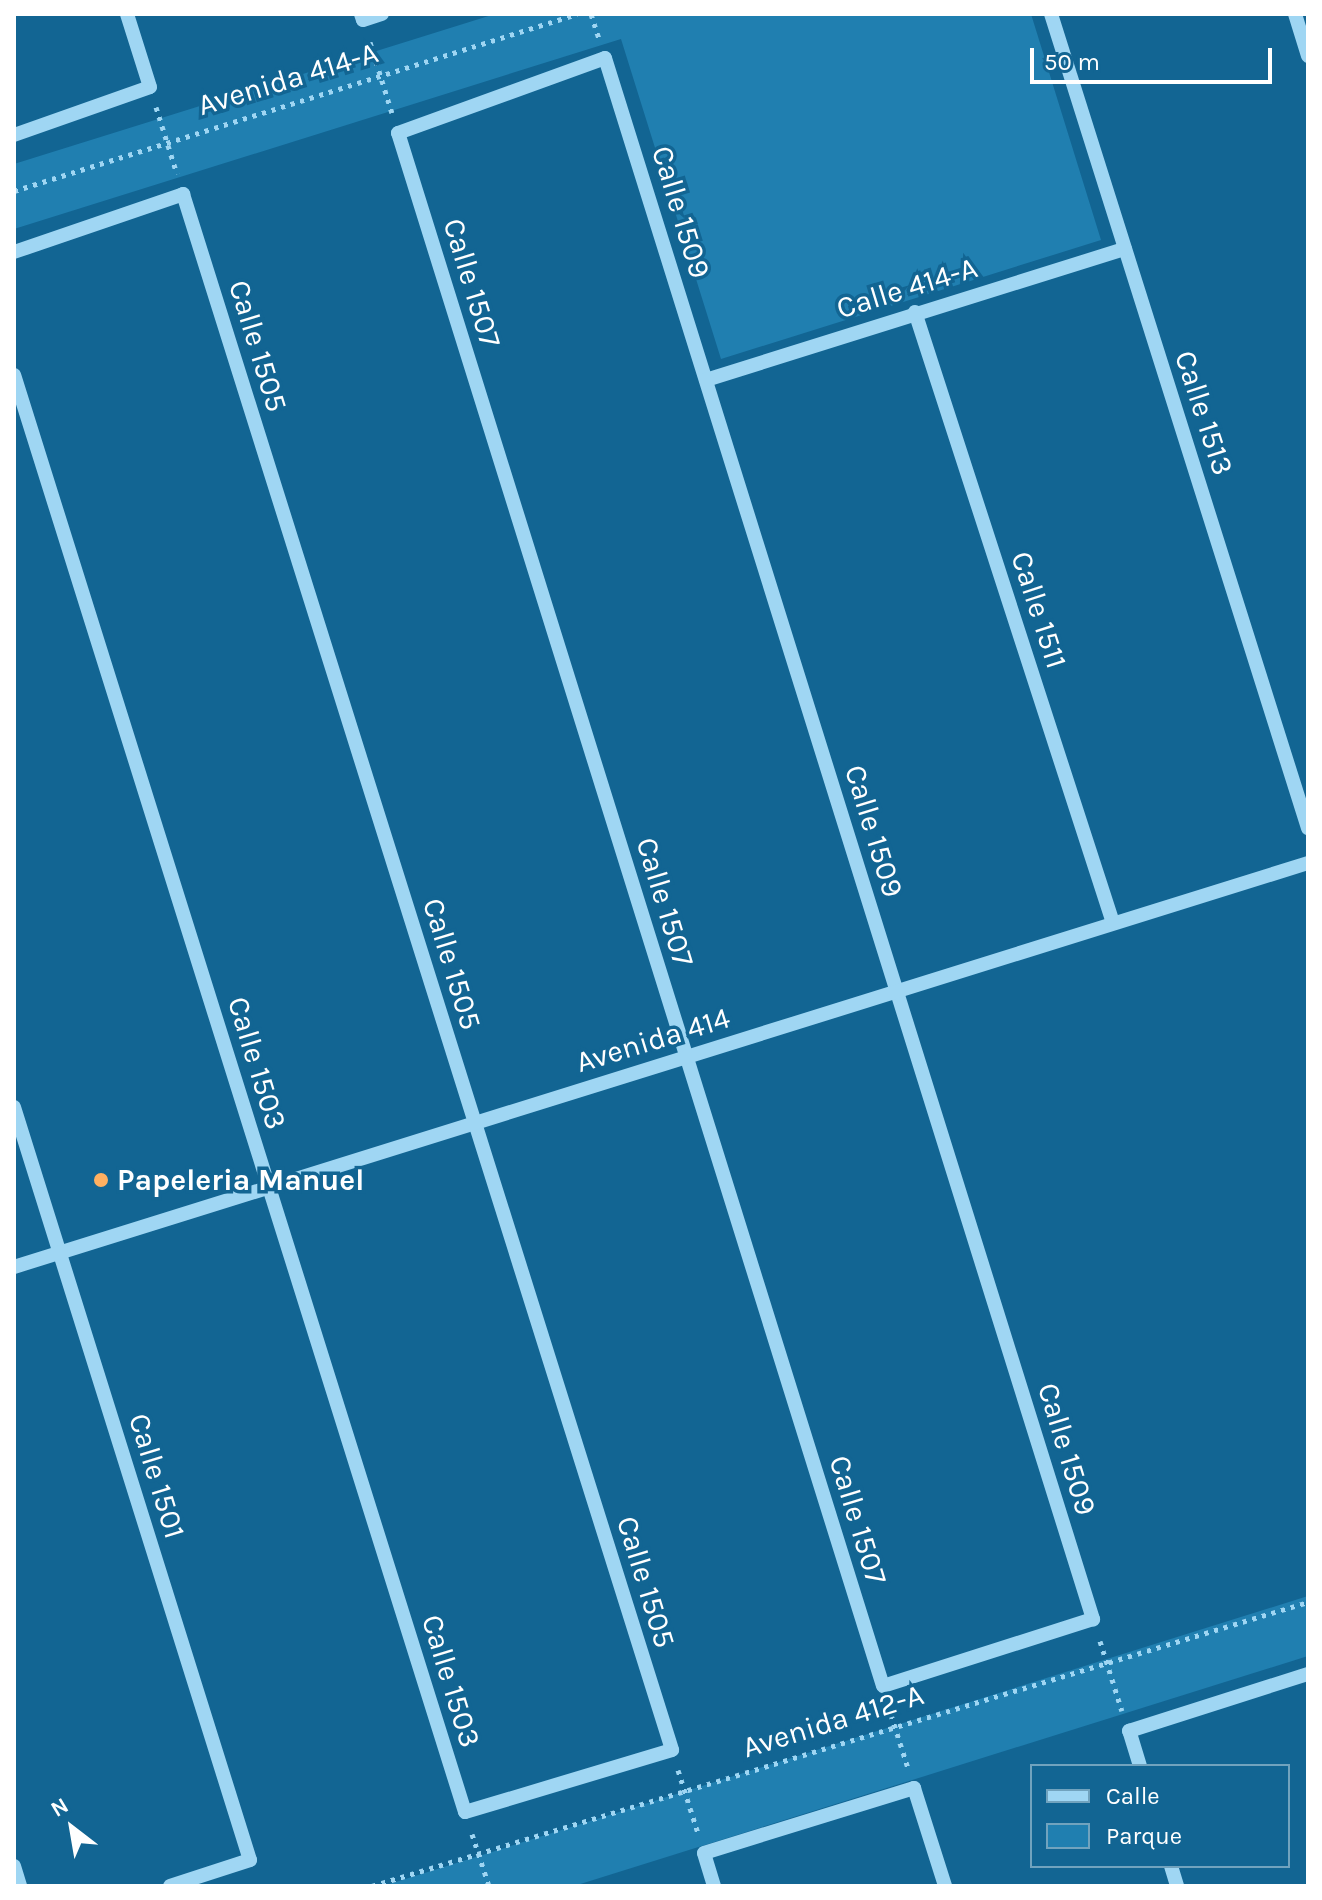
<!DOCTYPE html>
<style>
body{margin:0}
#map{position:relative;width:1322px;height:1900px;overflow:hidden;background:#126593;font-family:Karla,sans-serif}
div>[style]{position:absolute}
.green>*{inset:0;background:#207fb0}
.path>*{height:5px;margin-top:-2.5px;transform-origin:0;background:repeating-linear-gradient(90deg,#9fd6f3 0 4px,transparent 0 10px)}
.minor>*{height:14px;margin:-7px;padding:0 7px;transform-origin:7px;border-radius:7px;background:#9fd6f3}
.dots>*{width:22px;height:22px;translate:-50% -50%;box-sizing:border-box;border:4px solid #126593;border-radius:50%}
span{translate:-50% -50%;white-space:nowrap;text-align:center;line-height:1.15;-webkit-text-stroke:7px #126593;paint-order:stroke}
.street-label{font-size:30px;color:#fff}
.poi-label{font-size:30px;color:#fff;font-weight:700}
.left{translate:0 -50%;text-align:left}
.frame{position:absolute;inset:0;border:16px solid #fff;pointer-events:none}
.legend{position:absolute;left:1030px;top:1764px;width:260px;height:104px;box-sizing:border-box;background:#126593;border:2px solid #71a3be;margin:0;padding:10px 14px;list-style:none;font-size:24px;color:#fff}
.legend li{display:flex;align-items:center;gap:16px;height:40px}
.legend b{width:40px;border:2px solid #71a3be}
.north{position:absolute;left:32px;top:1788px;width:80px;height:80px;-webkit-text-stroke:6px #126593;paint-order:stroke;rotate:329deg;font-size:22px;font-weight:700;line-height:32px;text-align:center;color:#fff}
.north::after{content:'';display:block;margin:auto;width:28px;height:36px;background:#fff;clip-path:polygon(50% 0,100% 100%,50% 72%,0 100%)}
.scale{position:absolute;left:1030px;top:48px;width:242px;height:36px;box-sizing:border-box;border:4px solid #fff;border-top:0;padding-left:10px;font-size:24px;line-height:28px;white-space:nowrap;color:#fff;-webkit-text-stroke:6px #126593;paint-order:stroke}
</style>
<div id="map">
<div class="green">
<div style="clip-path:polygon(495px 14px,1031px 14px,1101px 240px,721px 359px,621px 39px,14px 229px,14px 164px)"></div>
<div style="clip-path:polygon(1308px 1596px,1308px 1656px,574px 1886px,383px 1886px)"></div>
</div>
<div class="path">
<div style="left:591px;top:14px;width:25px;rotate:72deg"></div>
<div style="left:370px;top:42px;width:74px;rotate:72.8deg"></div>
<div style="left:156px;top:107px;width:70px;rotate:72.6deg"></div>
<div style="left:14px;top:191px;width:590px;rotate:-17.45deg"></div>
<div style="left:1100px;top:1641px;width:73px;rotate:72.6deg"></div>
<div style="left:888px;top:1705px;width:66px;rotate:72.4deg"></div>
<div style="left:678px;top:1770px;width:66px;rotate:72.4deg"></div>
<div style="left:472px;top:1834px;width:55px;rotate:71.9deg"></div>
<div style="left:372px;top:1886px;width:978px;rotate:-16.88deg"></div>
</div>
<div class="minor">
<div style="left:361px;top:14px;width:6px;rotate:72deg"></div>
<div style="left:363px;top:20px;width:20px;rotate:-18deg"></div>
<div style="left:1051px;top:14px;width:854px;rotate:72.48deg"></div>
<div style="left:1295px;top:14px;width:44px;rotate:72.8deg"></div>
<div style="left:605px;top:58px;width:1636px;rotate:72.64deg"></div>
<div style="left:1093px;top:1619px;width:220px;rotate:162.3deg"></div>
<div style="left:883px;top:1686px;width:1627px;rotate:-107.34deg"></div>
<div style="left:398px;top:133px;width:220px;rotate:-19.9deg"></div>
<div style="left:14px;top:135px;width:144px;rotate:-19.4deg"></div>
<div style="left:150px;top:87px;width:77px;rotate:-107.5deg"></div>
<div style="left:14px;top:252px;width:179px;rotate:-18.9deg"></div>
<div style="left:183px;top:194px;width:1631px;rotate:72.55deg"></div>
<div style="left:672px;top:1750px;width:216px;rotate:163.3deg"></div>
<div style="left:465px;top:1812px;width:1506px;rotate:-107.42deg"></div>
<div style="left:915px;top:312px;width:642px;rotate:72.04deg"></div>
<div style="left:706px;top:380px;width:439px;rotate:-17.4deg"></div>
<div style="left:14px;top:1107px;width:789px;rotate:72.6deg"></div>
<div style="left:250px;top:1860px;width:84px;rotate:162deg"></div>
<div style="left:14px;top:1267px;width:1356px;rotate:-17.34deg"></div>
<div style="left:1140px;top:1766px;width:37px;rotate:-107deg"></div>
<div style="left:1129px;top:1731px;width:188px;rotate:-17.7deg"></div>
<div style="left:14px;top:1866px;width:21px;rotate:73deg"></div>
<div style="left:1171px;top:1866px;width:21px;rotate:73deg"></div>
<div style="left:714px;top:1886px;width:34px;rotate:-107deg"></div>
<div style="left:704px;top:1853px;width:220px;rotate:-17.2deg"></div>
<div style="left:914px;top:1788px;width:103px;rotate:72.4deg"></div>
</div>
<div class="dots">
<div style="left:101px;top:1180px;background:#ffb061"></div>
</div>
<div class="street-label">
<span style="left:288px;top:79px;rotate:-17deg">Avenida 414-A</span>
<span style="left:681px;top:212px;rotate:73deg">Calle 1509</span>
<span style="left:472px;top:283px;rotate:73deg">Calle 1507</span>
<span style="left:907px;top:288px;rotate:-17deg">Calle 414-A</span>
<span style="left:258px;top:346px;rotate:73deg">Calle 1505</span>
<span style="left:1204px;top:413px;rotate:72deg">Calle 1513</span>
<span style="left:1039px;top:610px;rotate:72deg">Calle 1511</span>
<span style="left:874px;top:831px;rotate:73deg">Calle 1509</span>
<span style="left:665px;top:902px;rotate:73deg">Calle 1507</span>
<span style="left:452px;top:964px;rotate:73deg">Calle 1505</span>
<span style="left:653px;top:1040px;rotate:-17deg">Avenida 414</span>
<span style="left:257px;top:1063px;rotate:73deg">Calle 1503</span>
<span style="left:1067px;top:1449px;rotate:73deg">Calle 1509</span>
<span style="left:157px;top:1476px;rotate:73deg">Calle 1501</span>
<span style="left:858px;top:1520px;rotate:73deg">Calle 1507</span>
<span style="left:646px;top:1582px;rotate:73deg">Calle 1505</span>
<span style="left:451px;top:1681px;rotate:73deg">Calle 1503</span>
<span style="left:833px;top:1721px;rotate:-17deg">Avenida 412-A</span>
</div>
<div class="poi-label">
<span class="left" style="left:117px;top:1180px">Papeleria Manuel</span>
</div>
<div class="frame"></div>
<ul class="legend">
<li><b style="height:10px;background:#9fd6f3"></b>Calle</li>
<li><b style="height:22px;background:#207fb0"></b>Parque</li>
</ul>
<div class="north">N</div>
<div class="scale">50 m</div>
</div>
